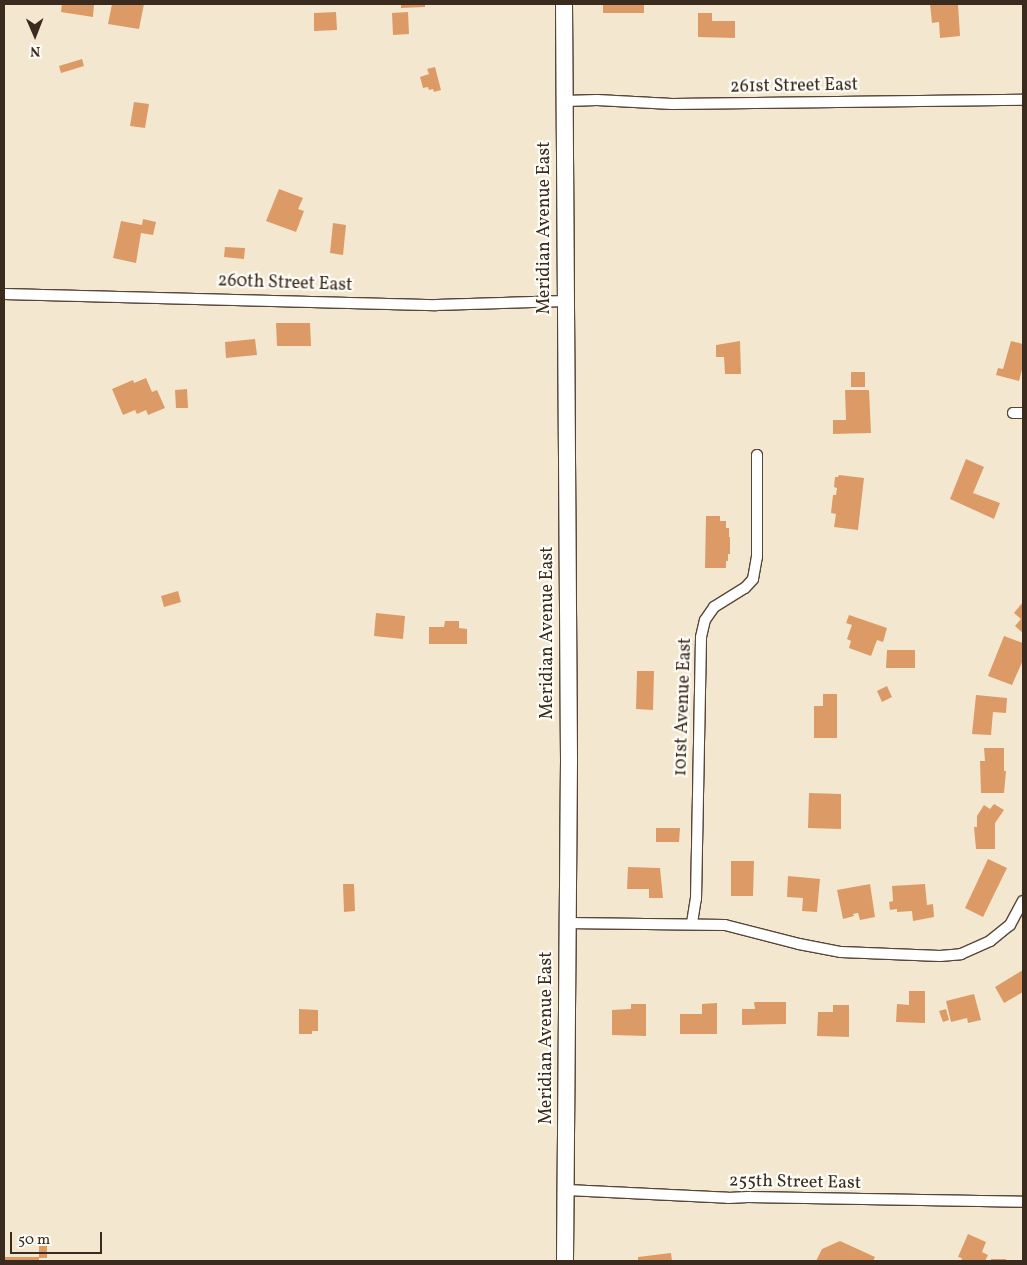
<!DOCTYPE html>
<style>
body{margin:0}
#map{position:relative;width:1027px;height:1265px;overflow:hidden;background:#f4e7cf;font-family:Vollkorn,serif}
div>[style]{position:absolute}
.building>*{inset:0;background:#dc9b66}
.roads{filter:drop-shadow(1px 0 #574639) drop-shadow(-1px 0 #574639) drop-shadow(0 1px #574639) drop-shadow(0 -1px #574639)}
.street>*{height:10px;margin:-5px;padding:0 5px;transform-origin:5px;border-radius:5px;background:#fff}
.primary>*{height:16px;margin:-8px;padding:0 8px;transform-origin:8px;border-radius:8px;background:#fff}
span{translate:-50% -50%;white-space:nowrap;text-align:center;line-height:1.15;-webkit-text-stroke:4.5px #fdfcf7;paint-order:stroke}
.street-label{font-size:18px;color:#3b2a1e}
.frame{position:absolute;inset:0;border:5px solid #3b2a1e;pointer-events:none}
.north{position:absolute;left:10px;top:10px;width:50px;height:50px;-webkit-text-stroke:4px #fdfcf7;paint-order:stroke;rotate:179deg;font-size:14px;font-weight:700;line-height:20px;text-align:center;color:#3b2a1e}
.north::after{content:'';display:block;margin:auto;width:18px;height:22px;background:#3b2a1e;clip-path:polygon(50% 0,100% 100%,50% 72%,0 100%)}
.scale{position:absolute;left:10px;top:1232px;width:92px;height:22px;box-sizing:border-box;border:2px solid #3b2a1e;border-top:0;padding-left:6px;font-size:15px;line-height:18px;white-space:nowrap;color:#3b2a1e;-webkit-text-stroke:4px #fdfcf7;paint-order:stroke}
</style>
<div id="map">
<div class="building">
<div style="clip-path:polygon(62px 4px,94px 4px,93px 17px,61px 12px)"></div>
<div style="clip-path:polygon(112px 4px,144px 4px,139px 29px,108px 24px)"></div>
<div style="clip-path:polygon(401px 4px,425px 4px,425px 7px,401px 8px)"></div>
<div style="clip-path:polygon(603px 4px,644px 4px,644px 13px,603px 13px)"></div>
<div style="clip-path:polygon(930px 4px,958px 4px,960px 36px,940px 38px,939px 22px,932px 23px)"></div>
<div style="clip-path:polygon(336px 12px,337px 30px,314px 31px,314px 13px)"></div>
<div style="clip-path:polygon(408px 12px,409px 34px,393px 35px,392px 13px)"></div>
<div style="clip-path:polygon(698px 13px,712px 13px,712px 21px,735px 21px,735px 38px,698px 37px)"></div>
<div style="clip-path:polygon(82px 59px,84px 66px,61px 73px,59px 66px)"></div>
<div style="clip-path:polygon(435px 67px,441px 90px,434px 92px,433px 89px,429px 90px,428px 87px,423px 88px,420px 77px,429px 74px,427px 69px)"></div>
<div style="clip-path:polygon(134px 102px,149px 104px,145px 128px,130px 126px)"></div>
<div style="clip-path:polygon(279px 189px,303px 198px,298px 209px,304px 211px,296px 232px,266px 221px)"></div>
<div style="clip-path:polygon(143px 219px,156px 222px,153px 235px,141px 233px,136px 263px,113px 258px,121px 221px,142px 225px)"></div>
<div style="clip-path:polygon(333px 223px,346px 225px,343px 255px,330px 253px)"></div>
<div style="clip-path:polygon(225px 247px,245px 248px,244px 259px,224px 257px)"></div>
<div style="clip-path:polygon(276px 323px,310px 323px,311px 346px,277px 346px)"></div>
<div style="clip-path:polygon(255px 339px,257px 355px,226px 358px,225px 342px)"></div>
<div style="clip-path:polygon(740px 341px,741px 374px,725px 374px,724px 357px,716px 357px,716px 345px)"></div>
<div style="clip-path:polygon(1011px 341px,1023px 344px,1023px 366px,1019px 381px,996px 375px,998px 368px,1003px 369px)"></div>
<div style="clip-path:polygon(851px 372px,865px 372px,865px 387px,851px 387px)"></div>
<div style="clip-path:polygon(146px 378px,152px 392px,157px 390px,165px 408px,148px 415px,146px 410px,137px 414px,135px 410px,123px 415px,112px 389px,133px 380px,134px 383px)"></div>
<div style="clip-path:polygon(187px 389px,188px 408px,176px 408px,175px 390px)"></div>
<div style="clip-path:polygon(845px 390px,869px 390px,871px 433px,833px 434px,833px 420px,846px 420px)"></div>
<div style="clip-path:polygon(966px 459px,984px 467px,973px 493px,1000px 503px,994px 519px,950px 499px)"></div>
<div style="clip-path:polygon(839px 475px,864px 478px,858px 530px,834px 527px,836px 514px,831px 513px,833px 495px,836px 495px,837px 488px,834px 487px,835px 477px,838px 477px)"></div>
<div style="clip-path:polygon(706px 516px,720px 516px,720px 521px,726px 521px,726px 528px,729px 528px,729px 537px,730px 537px,730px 554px,728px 554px,728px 561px,726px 561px,726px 568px,705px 568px)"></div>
<div style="clip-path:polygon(178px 591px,181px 602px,164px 607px,161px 596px)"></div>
<div style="clip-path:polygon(1023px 602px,1023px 633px,1015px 626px,1021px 619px,1014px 613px)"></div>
<div style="clip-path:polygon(376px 613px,405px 616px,403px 639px,374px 636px)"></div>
<div style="clip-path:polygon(849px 615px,887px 628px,883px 642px,877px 640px,871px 656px,849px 648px,851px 641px,847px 639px,852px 625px,846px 623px)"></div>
<div style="clip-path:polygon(445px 621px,459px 621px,459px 628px,467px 629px,467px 644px,429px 644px,429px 627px,444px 627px)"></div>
<div style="clip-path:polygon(1004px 636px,1023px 643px,1023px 660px,1012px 685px,988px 676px)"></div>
<div style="clip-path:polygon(887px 650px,915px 650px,915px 668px,886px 668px)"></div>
<div style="clip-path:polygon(637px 671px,654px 671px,653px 710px,636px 709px)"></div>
<div style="clip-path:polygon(887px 686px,892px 697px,882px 702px,877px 691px)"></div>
<div style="clip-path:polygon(823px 694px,837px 694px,837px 738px,814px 738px,814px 706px,823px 706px)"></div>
<div style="clip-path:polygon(976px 695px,1007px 698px,1006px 713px,993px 712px,991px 735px,972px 734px)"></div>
<div style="clip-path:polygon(984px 748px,1004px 748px,1004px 771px,1006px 771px,1004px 793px,981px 793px,980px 761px,985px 761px)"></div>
<div style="clip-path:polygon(809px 793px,841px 794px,841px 829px,808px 828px)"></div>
<div style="clip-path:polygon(994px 804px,1004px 810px,995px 823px,995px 849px,976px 849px,974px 827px,977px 827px,977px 816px,984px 805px,990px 809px)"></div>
<div style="clip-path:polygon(656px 828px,680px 828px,679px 842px,656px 842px)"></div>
<div style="clip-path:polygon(988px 859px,1007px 868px,983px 917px,965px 908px)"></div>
<div style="clip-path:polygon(731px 861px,754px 861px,753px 896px,731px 896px)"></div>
<div style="clip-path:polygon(628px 867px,660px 868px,663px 898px,649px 898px,649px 889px,627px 889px)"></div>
<div style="clip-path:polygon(788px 876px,820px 879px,817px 912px,802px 911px,803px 898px,787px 897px)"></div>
<div style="clip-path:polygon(343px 884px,354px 884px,355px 911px,344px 912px)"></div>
<div style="clip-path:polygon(870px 884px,875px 917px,860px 920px,858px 913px,853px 914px,854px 916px,843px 919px,837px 890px)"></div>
<div style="clip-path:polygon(925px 884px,927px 905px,933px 904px,934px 917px,913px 921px,912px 911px,897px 912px,897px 909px,890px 910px,889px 902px,893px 901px,892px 886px)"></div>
<div style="clip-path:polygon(1023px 970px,1023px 992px,1004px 1003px,995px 987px)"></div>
<div style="clip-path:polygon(909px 991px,925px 991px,925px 1023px,896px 1022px,897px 1004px,909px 1005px)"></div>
<div style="clip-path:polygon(974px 994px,981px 1020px,968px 1023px,967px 1018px,951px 1022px,946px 1001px)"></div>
<div style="clip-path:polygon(754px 1002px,786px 1002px,786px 1024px,742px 1025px,742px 1009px,755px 1009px)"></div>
<div style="clip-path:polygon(717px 1003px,717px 1034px,680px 1034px,680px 1014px,702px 1014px,702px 1004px)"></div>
<div style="clip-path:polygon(631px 1004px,646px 1004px,646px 1036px,612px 1035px,612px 1010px,631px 1009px)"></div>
<div style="clip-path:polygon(833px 1005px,849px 1005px,849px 1037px,817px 1036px,818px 1012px,833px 1012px)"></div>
<div style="clip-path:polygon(299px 1009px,318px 1010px,318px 1031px,312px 1031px,312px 1034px,299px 1034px)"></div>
<div style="clip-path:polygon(946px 1009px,949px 1020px,943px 1022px,939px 1011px)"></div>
<div style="clip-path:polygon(968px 1234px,986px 1242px,982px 1252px,988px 1255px,985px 1261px,961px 1261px,962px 1258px,958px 1257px)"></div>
<div style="clip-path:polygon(39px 1240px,47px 1240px,47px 1258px,39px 1258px)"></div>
<div style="clip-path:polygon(840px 1241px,875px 1257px,873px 1261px,816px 1261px,822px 1249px)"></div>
<div style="clip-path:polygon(671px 1253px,672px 1261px,638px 1261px,638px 1257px)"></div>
<div style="clip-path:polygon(5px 1257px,39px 1257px,39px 1261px,5px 1261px)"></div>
<div style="clip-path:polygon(991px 1259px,1006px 1259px,1006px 1261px,991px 1261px)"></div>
</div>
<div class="roads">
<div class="street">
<div style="left:565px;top:101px;width:32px;rotate:-2deg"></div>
<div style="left:597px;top:100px;width:75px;rotate:3.1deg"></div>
<div style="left:672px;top:104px;width:351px;rotate:-0.7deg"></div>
<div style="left:4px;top:294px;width:432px;rotate:1.5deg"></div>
<div style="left:436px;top:305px;width:130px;rotate:-1.8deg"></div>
<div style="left:1013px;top:413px;width:10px"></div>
<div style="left:566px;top:923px;width:159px;rotate:0.7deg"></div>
<div style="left:725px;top:925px;width:76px;rotate:14.4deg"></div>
<div style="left:799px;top:944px;width:43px;rotate:10.8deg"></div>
<div style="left:841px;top:952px;width:99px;rotate:2.3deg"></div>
<div style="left:940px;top:956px;width:21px;rotate:-5deg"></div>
<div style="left:961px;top:954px;width:32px;rotate:-24deg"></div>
<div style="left:990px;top:941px;width:26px;rotate:-39deg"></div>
<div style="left:1010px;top:925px;width:27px;rotate:-62deg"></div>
<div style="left:692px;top:923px;width:24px;rotate:-81deg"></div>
<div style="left:696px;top:899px;width:262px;rotate:-88.9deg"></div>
<div style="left:701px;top:637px;width:17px;rotate:-77deg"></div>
<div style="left:705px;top:620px;width:16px;rotate:-55deg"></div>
<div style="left:714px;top:607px;width:36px;rotate:-32deg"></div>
<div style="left:745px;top:588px;width:12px;rotate:-48deg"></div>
<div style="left:753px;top:579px;width:22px;rotate:-80deg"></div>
<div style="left:757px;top:557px;width:102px;rotate:-90deg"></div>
<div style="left:567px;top:1190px;width:161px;rotate:2.8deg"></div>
<div style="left:728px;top:1198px;width:20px;rotate:-3deg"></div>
<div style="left:748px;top:1197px;width:275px;rotate:1deg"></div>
</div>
<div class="primary">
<div style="left:564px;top:4px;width:757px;rotate:89.62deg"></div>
<div style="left:569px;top:761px;width:500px;rotate:90.46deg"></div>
</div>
</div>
<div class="street-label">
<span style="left:794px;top:87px;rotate:-1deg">261st Street East</span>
<span style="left:545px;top:228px;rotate:-90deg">Meridian Avenue East</span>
<span style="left:285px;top:284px;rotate:2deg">260th Street East</span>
<span style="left:548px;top:633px;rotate:-90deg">Meridian Avenue East</span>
<span style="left:684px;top:707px;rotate:-88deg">101st Avenue East</span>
<span style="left:547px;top:1038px;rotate:-90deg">Meridian Avenue East</span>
<span style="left:795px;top:1183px;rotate:1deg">255th Street East</span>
</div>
<div class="frame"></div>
<div class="north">N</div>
<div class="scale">50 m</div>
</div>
